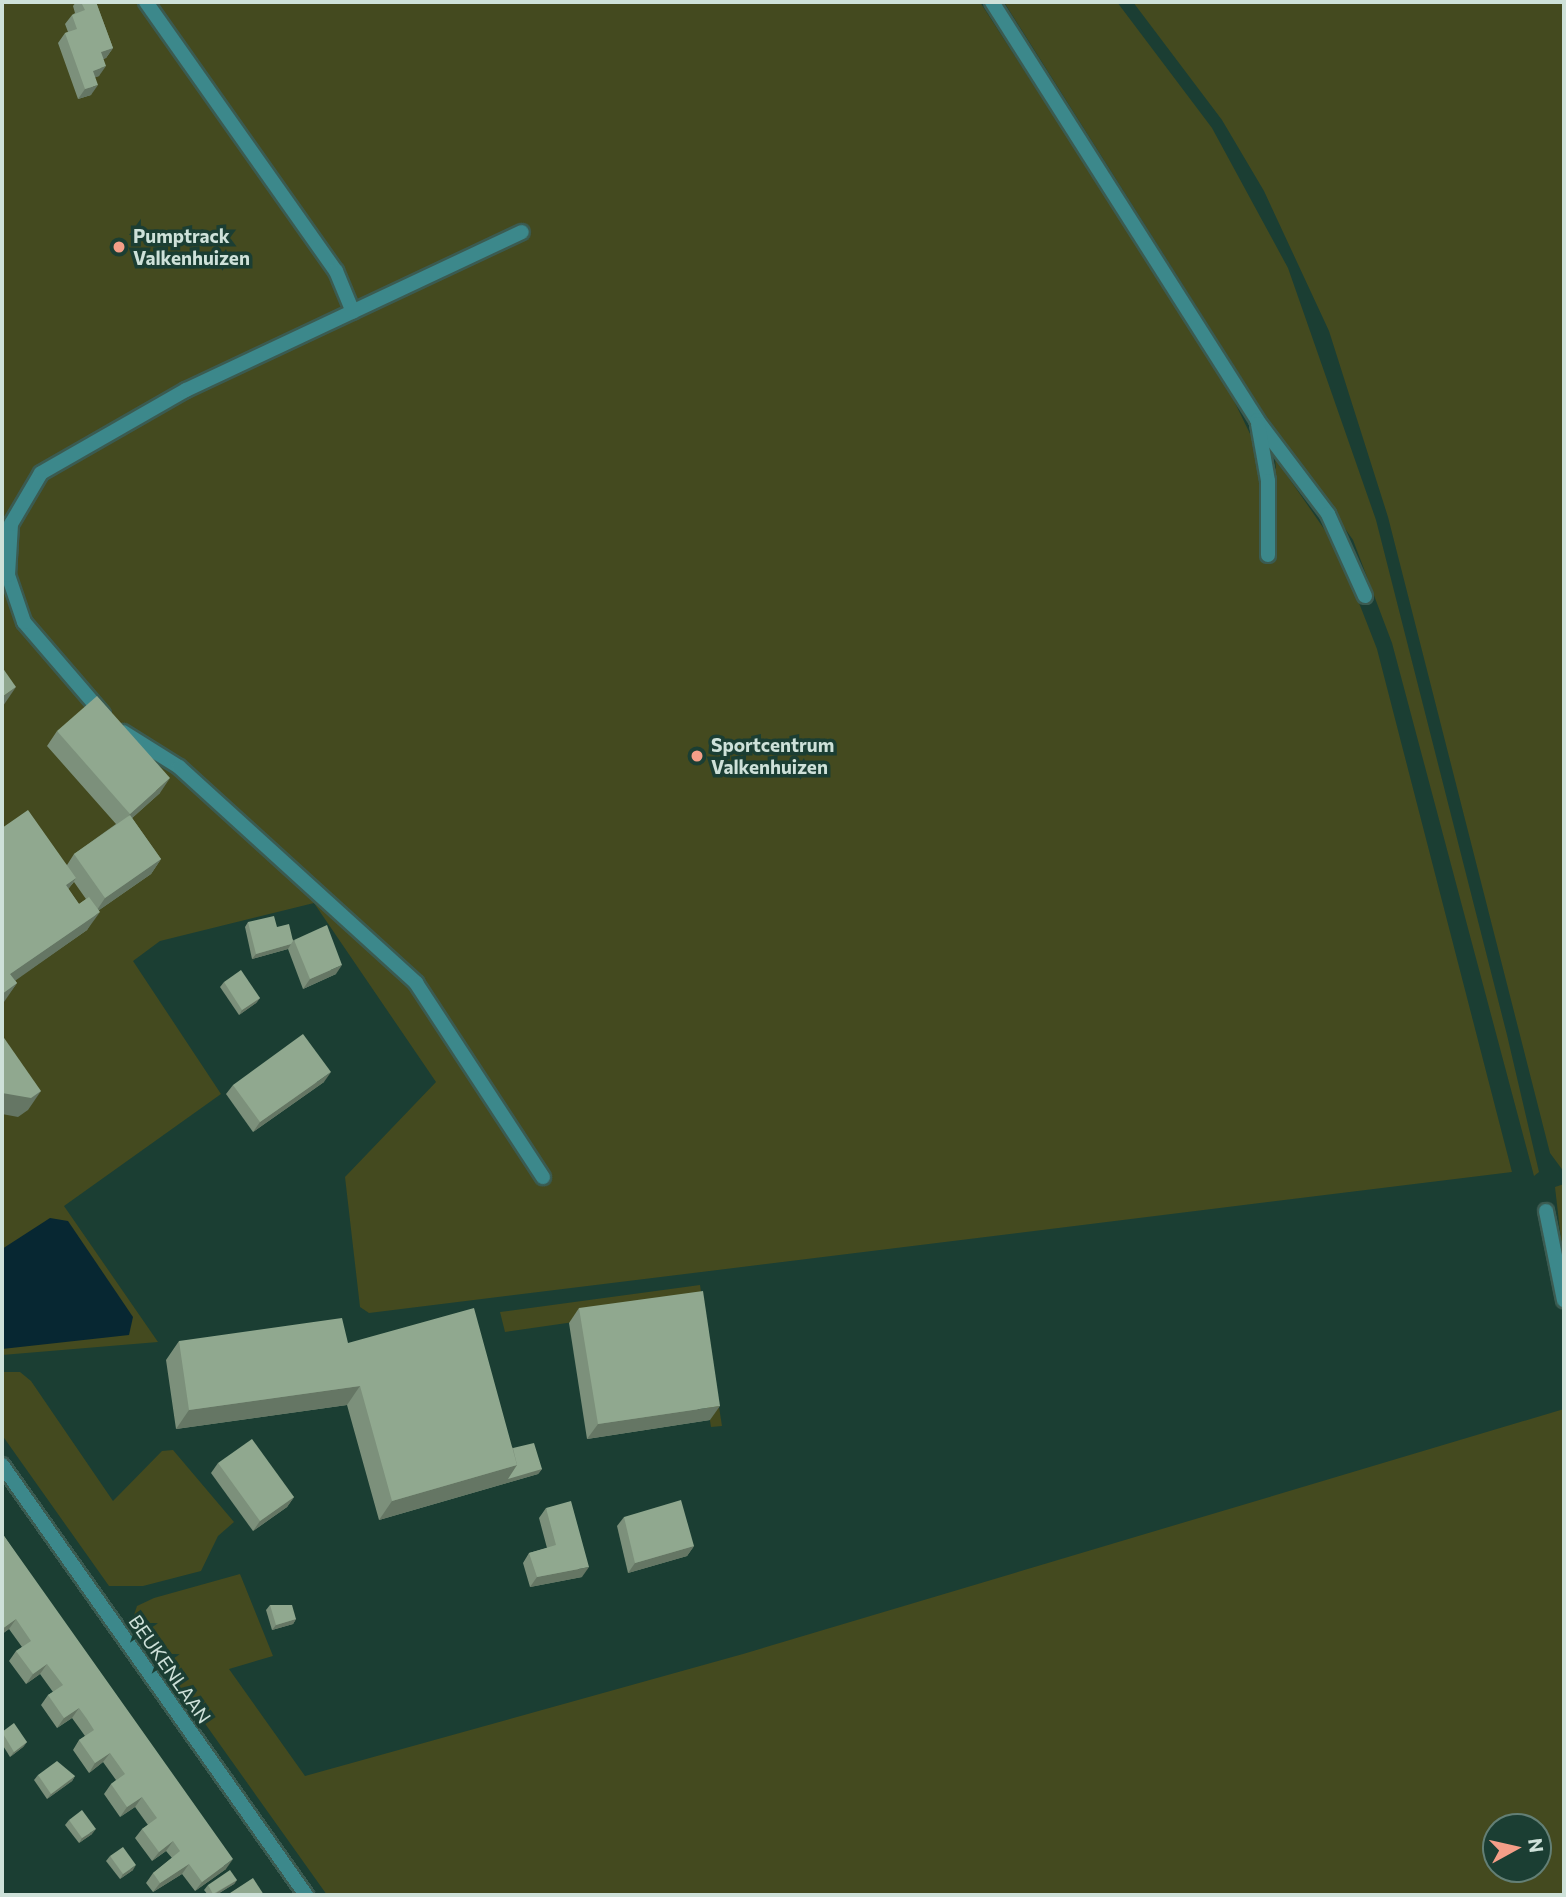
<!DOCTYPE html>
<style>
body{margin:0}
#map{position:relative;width:1566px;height:1897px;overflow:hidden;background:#1b3e33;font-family:Commissioner,sans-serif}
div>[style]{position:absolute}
.green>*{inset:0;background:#444a1f}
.water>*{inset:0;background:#072732}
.roads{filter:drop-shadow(2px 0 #3b5b51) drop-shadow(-2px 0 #3b5b51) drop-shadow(0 2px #3b5b51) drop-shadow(0 -2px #3b5b51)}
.lane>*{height:14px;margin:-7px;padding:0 7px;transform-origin:7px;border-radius:7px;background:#3c888b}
.street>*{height:14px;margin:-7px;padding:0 7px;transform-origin:7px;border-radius:7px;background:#3c888b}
.wall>*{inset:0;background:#7c907b}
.shaded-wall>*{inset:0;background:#657664}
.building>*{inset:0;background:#90a88f}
.dots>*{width:19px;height:19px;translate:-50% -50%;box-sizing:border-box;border:4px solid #1b3e33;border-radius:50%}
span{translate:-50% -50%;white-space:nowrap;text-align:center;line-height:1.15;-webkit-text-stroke:7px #1b3e33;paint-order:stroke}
.poi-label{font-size:19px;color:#cee1d9;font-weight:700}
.left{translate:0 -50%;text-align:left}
.street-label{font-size:19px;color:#cee1d9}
.frame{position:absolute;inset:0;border:4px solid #cee1d9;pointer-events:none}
.north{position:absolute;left:1482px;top:1813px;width:70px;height:70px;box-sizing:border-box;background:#1b3e33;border:2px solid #637f75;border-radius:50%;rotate:82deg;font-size:19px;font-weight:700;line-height:28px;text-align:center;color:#cee1d9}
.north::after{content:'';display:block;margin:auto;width:24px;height:32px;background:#f49e88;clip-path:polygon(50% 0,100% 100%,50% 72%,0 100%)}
</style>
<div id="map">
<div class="green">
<div style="clip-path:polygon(2px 2px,980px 2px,1222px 376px,1254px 442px,1276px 469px,1275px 458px,1338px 549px,1377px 649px,1512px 1172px,369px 1313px,360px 1307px,345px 1177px,436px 1082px,314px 903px,160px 941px,133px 961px,221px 1094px,64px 1206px,158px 1342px,2px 1355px)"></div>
<div style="clip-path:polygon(1004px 2px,1117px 2px,1212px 128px,1288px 268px,1376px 520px,1507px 1035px,1539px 1172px,1534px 1176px,1392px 643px,1353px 540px,1262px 410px)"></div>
<div style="clip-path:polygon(1133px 2px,1564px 2px,1564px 1172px,1550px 1153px,1388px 517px,1329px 331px,1264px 191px,1222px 120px)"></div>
<div style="clip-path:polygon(1564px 1184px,1564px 1266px,1555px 1187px)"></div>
<div style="clip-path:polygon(700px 1285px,722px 1426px,711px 1427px,692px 1305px,505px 1332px,500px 1312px)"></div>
<div style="clip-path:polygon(2px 1372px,20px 1372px,31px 1381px,113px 1501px,162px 1451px,173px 1450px,234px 1522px,218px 1536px,201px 1571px,143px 1586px,109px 1586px,2px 1435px)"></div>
<div style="clip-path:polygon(evenodd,1564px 1409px,1564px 1895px,327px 1895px,132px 1621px,137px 1606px,154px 1598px,240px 1574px,273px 1656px,229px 1669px,305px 1776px,743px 1654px,1564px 1409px,1496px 1827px,1538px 1827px,1538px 1869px,1496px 1869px,1496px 1827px)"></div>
</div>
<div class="water">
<div style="clip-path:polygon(50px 1218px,68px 1221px,133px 1317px,129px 1335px,2px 1349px,2px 1249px)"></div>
</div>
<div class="roads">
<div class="lane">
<div style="left:146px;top:2px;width:329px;rotate:54.8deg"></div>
<div style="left:336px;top:271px;width:44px;rotate:67.5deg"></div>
<div style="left:992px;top:2px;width:495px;rotate:57.6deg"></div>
<div style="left:1257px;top:420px;width:118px;rotate:52.9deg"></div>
<div style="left:1328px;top:514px;width:90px;rotate:65.7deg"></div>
<div style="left:1258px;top:424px;width:58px;rotate:80deg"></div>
<div style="left:1268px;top:481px;width:74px;rotate:90deg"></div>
<div style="left:103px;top:714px;width:121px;rotate:-130.7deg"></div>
<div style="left:24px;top:622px;width:50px;rotate:-108.8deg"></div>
<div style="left:8px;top:575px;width:51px;rotate:-86.6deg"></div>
<div style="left:11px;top:524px;width:59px;rotate:-59.5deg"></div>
<div style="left:41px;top:473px;width:167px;rotate:-29.8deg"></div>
<div style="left:186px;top:390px;width:371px;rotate:-25.2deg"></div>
<div style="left:123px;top:732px;width:66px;rotate:32deg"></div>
<div style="left:179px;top:767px;width:321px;rotate:42.3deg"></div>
<div style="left:416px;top:983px;width:232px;rotate:56.8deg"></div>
<div style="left:1546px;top:1211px;width:91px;rotate:78.6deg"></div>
</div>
<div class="street">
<div style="left:2px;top:1465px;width:527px;rotate:54.74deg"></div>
</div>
</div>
<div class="wall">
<div style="clip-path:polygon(76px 2px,96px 2px,113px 48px,106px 58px,103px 59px,99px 76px,95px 77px,91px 95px,78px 99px,58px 43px,65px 33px,68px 32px,65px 24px,72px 15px,75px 13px,73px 6px)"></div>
<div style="clip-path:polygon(evenodd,57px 731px,160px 793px,132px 818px,161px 859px,151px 874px,99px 910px,87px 930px,15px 980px,17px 983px,2px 1003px,2px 828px,67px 865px,74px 854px,116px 824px,47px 746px,57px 731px,74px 882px,86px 899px,79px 904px,68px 889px,74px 882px)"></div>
<div style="clip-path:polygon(248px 922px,277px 927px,336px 974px,303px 989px,288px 949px,252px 959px,245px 927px)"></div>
<div style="clip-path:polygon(224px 982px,260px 998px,256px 1003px,239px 1015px,220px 987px)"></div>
<div style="clip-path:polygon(324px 1082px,253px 1132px,226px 1094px,233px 1085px)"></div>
<div style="clip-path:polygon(579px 1308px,710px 1420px,587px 1439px,569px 1323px)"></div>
<div style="clip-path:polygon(179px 1341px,348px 1343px,513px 1448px,542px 1469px,538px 1474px,379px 1520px,347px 1405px,176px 1429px,166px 1360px)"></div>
<div style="clip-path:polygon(218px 1463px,294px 1497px,287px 1507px,253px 1531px,211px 1473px)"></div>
<div style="clip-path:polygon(546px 1508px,582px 1577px,530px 1587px,523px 1563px,529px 1553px,547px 1548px,539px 1518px)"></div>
<div style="clip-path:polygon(624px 1517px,694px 1546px,687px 1556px,628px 1573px,617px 1526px)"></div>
<div style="clip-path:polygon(2px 1533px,226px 1869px,195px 1891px,182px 1874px,153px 1892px,146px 1883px,153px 1873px,172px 1858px,166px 1851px,152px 1861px,135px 1838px,142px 1829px,148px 1825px,135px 1807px,120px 1817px,104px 1794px,111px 1784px,116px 1780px,103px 1762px,89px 1773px,73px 1750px,79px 1740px,85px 1736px,80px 1729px,72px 1718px,57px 1728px,41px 1705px,48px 1695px,53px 1692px,40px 1674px,26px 1684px,9px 1661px,16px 1651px,22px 1647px,9px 1629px,2px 1634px)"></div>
<div style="clip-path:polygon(270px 1605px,296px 1619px,293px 1624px,272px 1630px,266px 1610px)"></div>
<div style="clip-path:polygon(2px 1732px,27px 1742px,23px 1747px,10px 1757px,2px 1744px)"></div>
<div style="clip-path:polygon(38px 1775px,75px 1776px,72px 1781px,47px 1799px,34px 1780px)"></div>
<div style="clip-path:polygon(69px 1820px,92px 1834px,79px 1843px,65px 1825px)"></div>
<div style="clip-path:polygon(110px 1856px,133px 1870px,120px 1879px,106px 1861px)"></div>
<div style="clip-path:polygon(237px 1880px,234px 1884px,216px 1895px,208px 1895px,204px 1890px,208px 1885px)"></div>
</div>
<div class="shaded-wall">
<div style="clip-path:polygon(113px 48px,106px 58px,94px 62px,101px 52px)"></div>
<div style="clip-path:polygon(106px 66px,99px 76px,86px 81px,93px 71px)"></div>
<div style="clip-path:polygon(98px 85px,91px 95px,78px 99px,85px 89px)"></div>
<div style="clip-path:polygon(16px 687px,3px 706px,2px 707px,2px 697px)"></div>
<div style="clip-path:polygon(170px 778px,160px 793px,120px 829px,130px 814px)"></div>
<div style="clip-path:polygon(161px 859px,151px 874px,95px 913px,105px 898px)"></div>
<div style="clip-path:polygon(76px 878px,63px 897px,66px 885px)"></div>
<div style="clip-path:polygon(100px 912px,87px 930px,2px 990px,10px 974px)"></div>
<div style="clip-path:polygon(291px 944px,288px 949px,252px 959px,256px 954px)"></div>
<div style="clip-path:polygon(342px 965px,336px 974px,303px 989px,310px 979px)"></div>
<div style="clip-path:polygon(17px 983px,4px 1002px,2px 1003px,2px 994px)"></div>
<div style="clip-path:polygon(260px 998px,256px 1003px,239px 1015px,242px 1010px)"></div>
<div style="clip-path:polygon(331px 1072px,324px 1082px,253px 1132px,260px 1122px)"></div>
<div style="clip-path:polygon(41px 1091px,28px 1110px,18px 1117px,2px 1114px,2px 1093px)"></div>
<div style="clip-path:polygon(360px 1386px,347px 1405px,176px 1429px,189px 1410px)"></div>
<div style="clip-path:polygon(720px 1406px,710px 1420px,587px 1439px,598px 1424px)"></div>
<div style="clip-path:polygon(517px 1465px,542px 1469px,538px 1474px,379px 1520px,392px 1501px)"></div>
<div style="clip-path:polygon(294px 1497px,287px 1507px,253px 1531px,260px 1521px)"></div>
<div style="clip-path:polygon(694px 1546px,687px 1556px,628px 1573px,635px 1563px)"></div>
<div style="clip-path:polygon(589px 1567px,582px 1577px,530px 1587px,537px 1577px)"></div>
<div style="clip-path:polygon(16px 1619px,9px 1629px,2px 1634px,2px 1629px)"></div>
<div style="clip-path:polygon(296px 1619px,293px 1624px,272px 1630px,276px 1625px)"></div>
<div style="clip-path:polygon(47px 1664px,40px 1674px,26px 1684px,33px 1674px)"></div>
<div style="clip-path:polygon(79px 1708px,72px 1718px,57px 1728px,64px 1718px)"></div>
<div style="clip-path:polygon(27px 1742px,23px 1747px,10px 1757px,14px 1752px)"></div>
<div style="clip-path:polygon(110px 1753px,103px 1762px,89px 1773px,95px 1763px)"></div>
<div style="clip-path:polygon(75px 1776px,72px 1781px,47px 1799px,51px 1794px)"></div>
<div style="clip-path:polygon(142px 1797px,135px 1807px,120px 1817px,127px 1807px)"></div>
<div style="clip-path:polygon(96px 1829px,92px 1834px,79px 1843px,82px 1838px)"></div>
<div style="clip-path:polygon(173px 1841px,166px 1851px,152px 1861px,159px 1852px)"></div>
<div style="clip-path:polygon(233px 1859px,226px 1869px,195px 1891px,202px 1882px)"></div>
<div style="clip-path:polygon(189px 1864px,182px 1874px,153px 1892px,160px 1883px)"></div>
<div style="clip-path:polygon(136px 1865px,133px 1870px,120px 1879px,123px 1874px)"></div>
<div style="clip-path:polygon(237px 1880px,234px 1884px,216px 1895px,213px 1895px)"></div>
</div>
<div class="building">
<div style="clip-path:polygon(81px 2px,96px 2px,113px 48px,101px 52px,106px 66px,93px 71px,98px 85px,85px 89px,65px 33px,77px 29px,72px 15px,85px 10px)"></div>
<div style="clip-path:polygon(2px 667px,16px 687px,2px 697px)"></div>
<div style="clip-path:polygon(97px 696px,170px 778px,130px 814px,57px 731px)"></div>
<div style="clip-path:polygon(28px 810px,76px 878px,66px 885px,79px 904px,89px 897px,100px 912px,10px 974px,17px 983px,2px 994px,2px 828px)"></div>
<div style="clip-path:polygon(130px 815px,161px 859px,105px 898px,74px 854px)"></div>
<div style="clip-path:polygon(274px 916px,277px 927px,289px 924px,293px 941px,291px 944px,256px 954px,248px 922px)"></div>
<div style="clip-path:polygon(327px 925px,342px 965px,310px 979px,294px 940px)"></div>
<div style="clip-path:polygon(241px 970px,260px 998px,242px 1010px,224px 982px)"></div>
<div style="clip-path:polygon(303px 1034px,331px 1072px,260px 1122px,233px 1085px)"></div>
<div style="clip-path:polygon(2px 1035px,41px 1091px,31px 1098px,2px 1093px)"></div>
<div style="clip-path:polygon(703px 1291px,720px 1406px,598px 1424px,579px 1308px)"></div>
<div style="clip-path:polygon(474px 1308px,517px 1465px,392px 1501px,360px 1386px,189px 1410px,179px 1341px,342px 1318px,348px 1343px)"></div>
<div style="clip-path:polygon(252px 1439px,294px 1497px,260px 1521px,218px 1463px)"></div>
<div style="clip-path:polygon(534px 1443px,542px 1469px,508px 1479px,517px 1465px,513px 1448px)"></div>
<div style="clip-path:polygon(681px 1500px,694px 1546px,635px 1563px,624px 1517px)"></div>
<div style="clip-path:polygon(571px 1501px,589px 1567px,537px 1577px,529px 1553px,556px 1545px,546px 1508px)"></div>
<div style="clip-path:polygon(2px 1533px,233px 1859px,202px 1882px,189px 1864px,160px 1883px,153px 1873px,180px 1851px,173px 1841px,159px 1852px,142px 1829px,157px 1818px,142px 1797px,127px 1807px,111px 1784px,125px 1774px,110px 1753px,95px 1763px,79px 1740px,94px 1730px,87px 1719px,79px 1708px,64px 1718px,48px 1695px,63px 1685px,47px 1664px,33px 1674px,16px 1651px,31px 1641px,16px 1619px,2px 1629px)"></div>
<div style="clip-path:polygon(270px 1605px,292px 1605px,296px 1619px,276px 1625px)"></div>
<div style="clip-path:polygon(14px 1723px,27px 1742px,14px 1752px,2px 1732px)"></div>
<div style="clip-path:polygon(57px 1761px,75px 1776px,51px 1794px,38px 1775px)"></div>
<div style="clip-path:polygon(82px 1810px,96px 1829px,82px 1838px,69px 1820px)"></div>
<div style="clip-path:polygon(123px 1847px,136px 1865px,123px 1874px,110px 1856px)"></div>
<div style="clip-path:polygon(230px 1870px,237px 1880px,213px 1894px,208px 1885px)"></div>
<div style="clip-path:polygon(253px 1878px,264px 1895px,227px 1895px)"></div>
</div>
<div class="dots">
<div style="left:119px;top:247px;background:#f49e88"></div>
<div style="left:697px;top:756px;background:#f49e88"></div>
</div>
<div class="poi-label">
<span class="left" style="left:133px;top:247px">Pumptrack<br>Valkenhuizen</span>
<span class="left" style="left:711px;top:756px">Sportcentrum<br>Valkenhuizen</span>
</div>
<div class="street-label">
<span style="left:170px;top:1669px;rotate:55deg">BEUKENLAAN</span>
</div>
<div class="frame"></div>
<div class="north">N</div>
</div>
